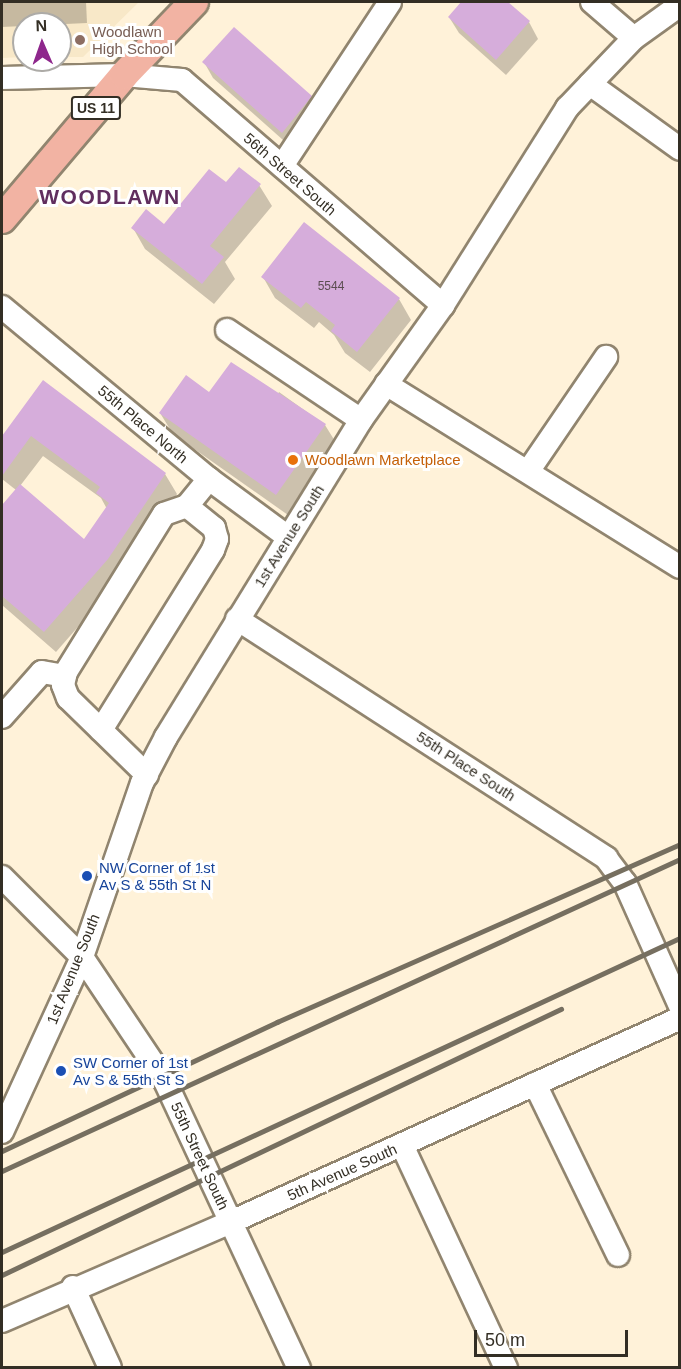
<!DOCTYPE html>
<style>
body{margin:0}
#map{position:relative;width:681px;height:1369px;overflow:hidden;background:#fff2d9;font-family:Helvetica,sans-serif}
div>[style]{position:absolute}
.built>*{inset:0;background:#f8e8c8}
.shadow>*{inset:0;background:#0003}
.building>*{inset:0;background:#d6addb}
.roads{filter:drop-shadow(2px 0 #91856f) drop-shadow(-2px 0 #91856f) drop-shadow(0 2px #91856f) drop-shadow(0 -2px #91856f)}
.minor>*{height:22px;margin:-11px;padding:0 11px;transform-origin:11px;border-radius:11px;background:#fff}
.major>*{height:28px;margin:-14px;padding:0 14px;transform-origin:14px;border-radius:14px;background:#f2b3a3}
.rail>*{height:4.5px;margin:-2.25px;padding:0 2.25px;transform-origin:2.25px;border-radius:2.25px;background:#766f60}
.dots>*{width:16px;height:16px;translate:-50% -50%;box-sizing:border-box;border:3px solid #fff;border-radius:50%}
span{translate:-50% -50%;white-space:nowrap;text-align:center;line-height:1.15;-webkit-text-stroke:6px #fff;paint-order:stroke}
.number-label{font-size:12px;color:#5c4e52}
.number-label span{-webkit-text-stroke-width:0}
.shield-label span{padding:2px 4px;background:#fff;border:2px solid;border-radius:4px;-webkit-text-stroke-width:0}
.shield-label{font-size:14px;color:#332e24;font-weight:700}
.education-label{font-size:15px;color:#785e54}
.left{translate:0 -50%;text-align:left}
.street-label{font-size:15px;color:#332e24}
.food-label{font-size:15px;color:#c56008}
.transit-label{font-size:15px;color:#164399}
.district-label{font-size:21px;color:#602e5e;font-weight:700;letter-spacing:1.5px}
.frame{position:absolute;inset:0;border:3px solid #332e24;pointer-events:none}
.north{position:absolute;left:12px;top:12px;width:60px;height:60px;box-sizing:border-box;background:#fff;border:2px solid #adaba7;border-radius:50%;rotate:358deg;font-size:16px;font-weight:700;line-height:24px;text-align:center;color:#332e24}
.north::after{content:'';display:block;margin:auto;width:21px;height:27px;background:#8e278c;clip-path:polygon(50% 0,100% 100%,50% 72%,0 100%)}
.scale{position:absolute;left:474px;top:1330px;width:154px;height:27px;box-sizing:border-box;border:3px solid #332e24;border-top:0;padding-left:8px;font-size:18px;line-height:21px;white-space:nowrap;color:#332e24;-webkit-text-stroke:4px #fff;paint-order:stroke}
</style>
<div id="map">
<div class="built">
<div style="clip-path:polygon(2px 2px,139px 2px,83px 57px,60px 57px,60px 24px,24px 24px,24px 57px,2px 58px)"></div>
</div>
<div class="shadow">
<div style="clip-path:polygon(2px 2px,86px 2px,87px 23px,2px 27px)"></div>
<div style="clip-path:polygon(463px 2px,506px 2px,529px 22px,538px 39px,506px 75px,459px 33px,449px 17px)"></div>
<div style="clip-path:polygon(204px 62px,310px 97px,320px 114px,292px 148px,213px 78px)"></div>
<div style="clip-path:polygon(226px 184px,259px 185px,272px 206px,225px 262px,235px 279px,214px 304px,145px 249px,133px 228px,165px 227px)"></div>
<div style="clip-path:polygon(263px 277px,399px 299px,411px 320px,370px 372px,345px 353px,334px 335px,319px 322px,314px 328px,275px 298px)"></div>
<div style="clip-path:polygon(evenodd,44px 382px,165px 474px,177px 494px,119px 580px,56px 652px,2px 605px,2px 507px,16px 490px,2px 479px,2px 438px,44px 382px,43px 456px,101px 498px,107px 509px,84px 541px,20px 486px,43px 456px)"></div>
<div style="clip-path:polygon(279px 392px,325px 425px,338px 446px,288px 515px,173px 434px,160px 413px,210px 394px,277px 396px)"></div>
</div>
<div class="building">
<div style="clip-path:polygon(461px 2px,508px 2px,530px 21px,496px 60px,448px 17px)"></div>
<div style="clip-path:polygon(234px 27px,312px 96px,282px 133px,202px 62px)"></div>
<div style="clip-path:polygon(239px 167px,261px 184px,210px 246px,224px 257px,202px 284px,131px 228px,146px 209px,164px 224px,209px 169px,226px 182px)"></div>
<div style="clip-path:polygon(304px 222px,400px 298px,357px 352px,331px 331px,335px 325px,306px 302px,301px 308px,261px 277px)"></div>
<div style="clip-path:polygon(231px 362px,326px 424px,276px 495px,159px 413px,186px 375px,209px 392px)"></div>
<div style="clip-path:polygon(43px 380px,166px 473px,108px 559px,44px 632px,2px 596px,2px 505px,20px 484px,84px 539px,109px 503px,96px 493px,100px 487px,31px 436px,2px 476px,2px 436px)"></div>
</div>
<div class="roads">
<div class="minor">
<div style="left:592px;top:2px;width:55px;rotate:40.6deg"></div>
<div style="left:2px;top:78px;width:122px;rotate:-1.4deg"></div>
<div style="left:124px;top:75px;width:58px;rotate:4.9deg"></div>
<div style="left:182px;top:80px;width:345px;rotate:40.8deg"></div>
<div style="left:590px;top:84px;width:111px;rotate:35.8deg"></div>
<div style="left:282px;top:166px;width:196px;rotate:-56.6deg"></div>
<div style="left:2px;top:307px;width:269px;rotate:39.7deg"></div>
<div style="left:209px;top:479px;width:98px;rotate:36.3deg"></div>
<div style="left:227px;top:330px;width:161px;rotate:33.9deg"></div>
<div style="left:386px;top:384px;width:346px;rotate:31.9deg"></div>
<div style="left:529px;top:470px;width:137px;rotate:-55.7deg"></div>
<div style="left:237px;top:619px;width:440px;rotate:32.9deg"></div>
<div style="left:606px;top:858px;width:31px;rotate:53deg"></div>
<div style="left:625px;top:883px;width:135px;rotate:65.9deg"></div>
<div style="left:2px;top:717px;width:60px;rotate:-48.4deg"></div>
<div style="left:42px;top:672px;width:23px;rotate:10deg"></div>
<div style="left:101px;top:730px;width:212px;rotate:-58.1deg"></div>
<div style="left:213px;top:550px;width:12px;rotate:-70deg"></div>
<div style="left:217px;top:539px;width:11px;rotate:-105deg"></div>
<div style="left:214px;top:528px;width:35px;rotate:-141deg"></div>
<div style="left:147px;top:775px;width:110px;rotate:-135.7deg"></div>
<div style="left:68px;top:698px;width:14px;rotate:-111deg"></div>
<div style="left:63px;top:685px;width:13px;rotate:-77deg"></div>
<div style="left:66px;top:672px;width:186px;rotate:-58.2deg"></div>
<div style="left:164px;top:514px;width:24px;rotate:-19deg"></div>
<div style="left:187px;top:506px;width:35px;rotate:-51deg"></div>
<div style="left:2px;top:877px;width:113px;rotate:45deg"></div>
<div style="left:82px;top:957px;width:149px;rotate:56.2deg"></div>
<div style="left:165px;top:1081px;width:317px;rotate:65deg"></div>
<div style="left:535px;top:1084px;width:190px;rotate:64.1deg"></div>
<div style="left:2px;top:1132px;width:192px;rotate:-65.4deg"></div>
<div style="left:82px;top:957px;width:184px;rotate:-71deg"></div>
<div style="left:142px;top:783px;width:52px;rotate:-62.4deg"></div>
<div style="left:166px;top:737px;width:372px;rotate:-58.4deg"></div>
<div style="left:361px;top:420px;width:141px;rotate:-54.5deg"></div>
<div style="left:443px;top:305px;width:233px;rotate:-57.8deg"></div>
<div style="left:567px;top:108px;width:97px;rotate:-46.3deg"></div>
<div style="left:634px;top:38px;width:57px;rotate:-35.7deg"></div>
<div style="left:402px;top:1145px;width:246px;rotate:65deg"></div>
<div style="left:73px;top:1287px;width:89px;rotate:65.4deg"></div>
<div style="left:2px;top:1321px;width:249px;rotate:-23.4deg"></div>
<div style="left:231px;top:1222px;width:493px;rotate:-24.4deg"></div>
</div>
<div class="major">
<div style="left:2px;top:219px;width:189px;rotate:-49.7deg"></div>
<div style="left:124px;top:75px;width:101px;rotate:-46.2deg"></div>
</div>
</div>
<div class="rail">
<div style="left:2px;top:1151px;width:304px;rotate:-25.1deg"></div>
<div style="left:277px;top:1022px;width:441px;rotate:-23.8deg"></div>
<div style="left:2px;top:1171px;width:746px;rotate:-24.71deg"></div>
<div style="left:2px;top:1252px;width:747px;rotate:-24.85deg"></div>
<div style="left:2px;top:1275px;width:619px;rotate:-25.45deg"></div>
</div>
<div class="dots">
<div style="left:80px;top:40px;background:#8d6e63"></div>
<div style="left:293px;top:460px;background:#e8710a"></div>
<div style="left:87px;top:876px;background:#1a4fb4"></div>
<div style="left:61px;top:1071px;background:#1a4fb4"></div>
</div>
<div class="number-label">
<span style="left:331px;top:287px">5544</span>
</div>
<div class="shield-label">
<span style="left:96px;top:108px">US 11</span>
</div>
<div class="education-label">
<span class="left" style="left:92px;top:40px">Woodlawn<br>High School</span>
</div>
<div class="street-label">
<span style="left:290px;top:174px;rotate:41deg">56th Street South</span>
<span style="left:143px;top:424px;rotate:40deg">55th Place North</span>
<span style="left:289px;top:536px;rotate:-58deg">1st Avenue South</span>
<span style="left:466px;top:766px;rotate:33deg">55th Place South</span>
<span style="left:73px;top:969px;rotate:-68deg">1st Avenue South</span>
<span style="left:200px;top:1156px;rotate:65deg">55th Street South</span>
<span style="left:342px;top:1172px;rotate:-24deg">5th Avenue South</span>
</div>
<div class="food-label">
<span class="left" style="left:305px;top:460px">Woodlawn Marketplace</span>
</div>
<div class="transit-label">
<span class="left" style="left:99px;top:876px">NW Corner of 1st<br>Av S &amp; 55th St N</span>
<span class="left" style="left:73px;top:1071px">SW Corner of 1st<br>Av S &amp; 55th St S</span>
</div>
<div class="district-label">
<span style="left:110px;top:197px">WOODLAWN</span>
</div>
<div class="frame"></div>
<div class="north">N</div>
<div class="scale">50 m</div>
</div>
